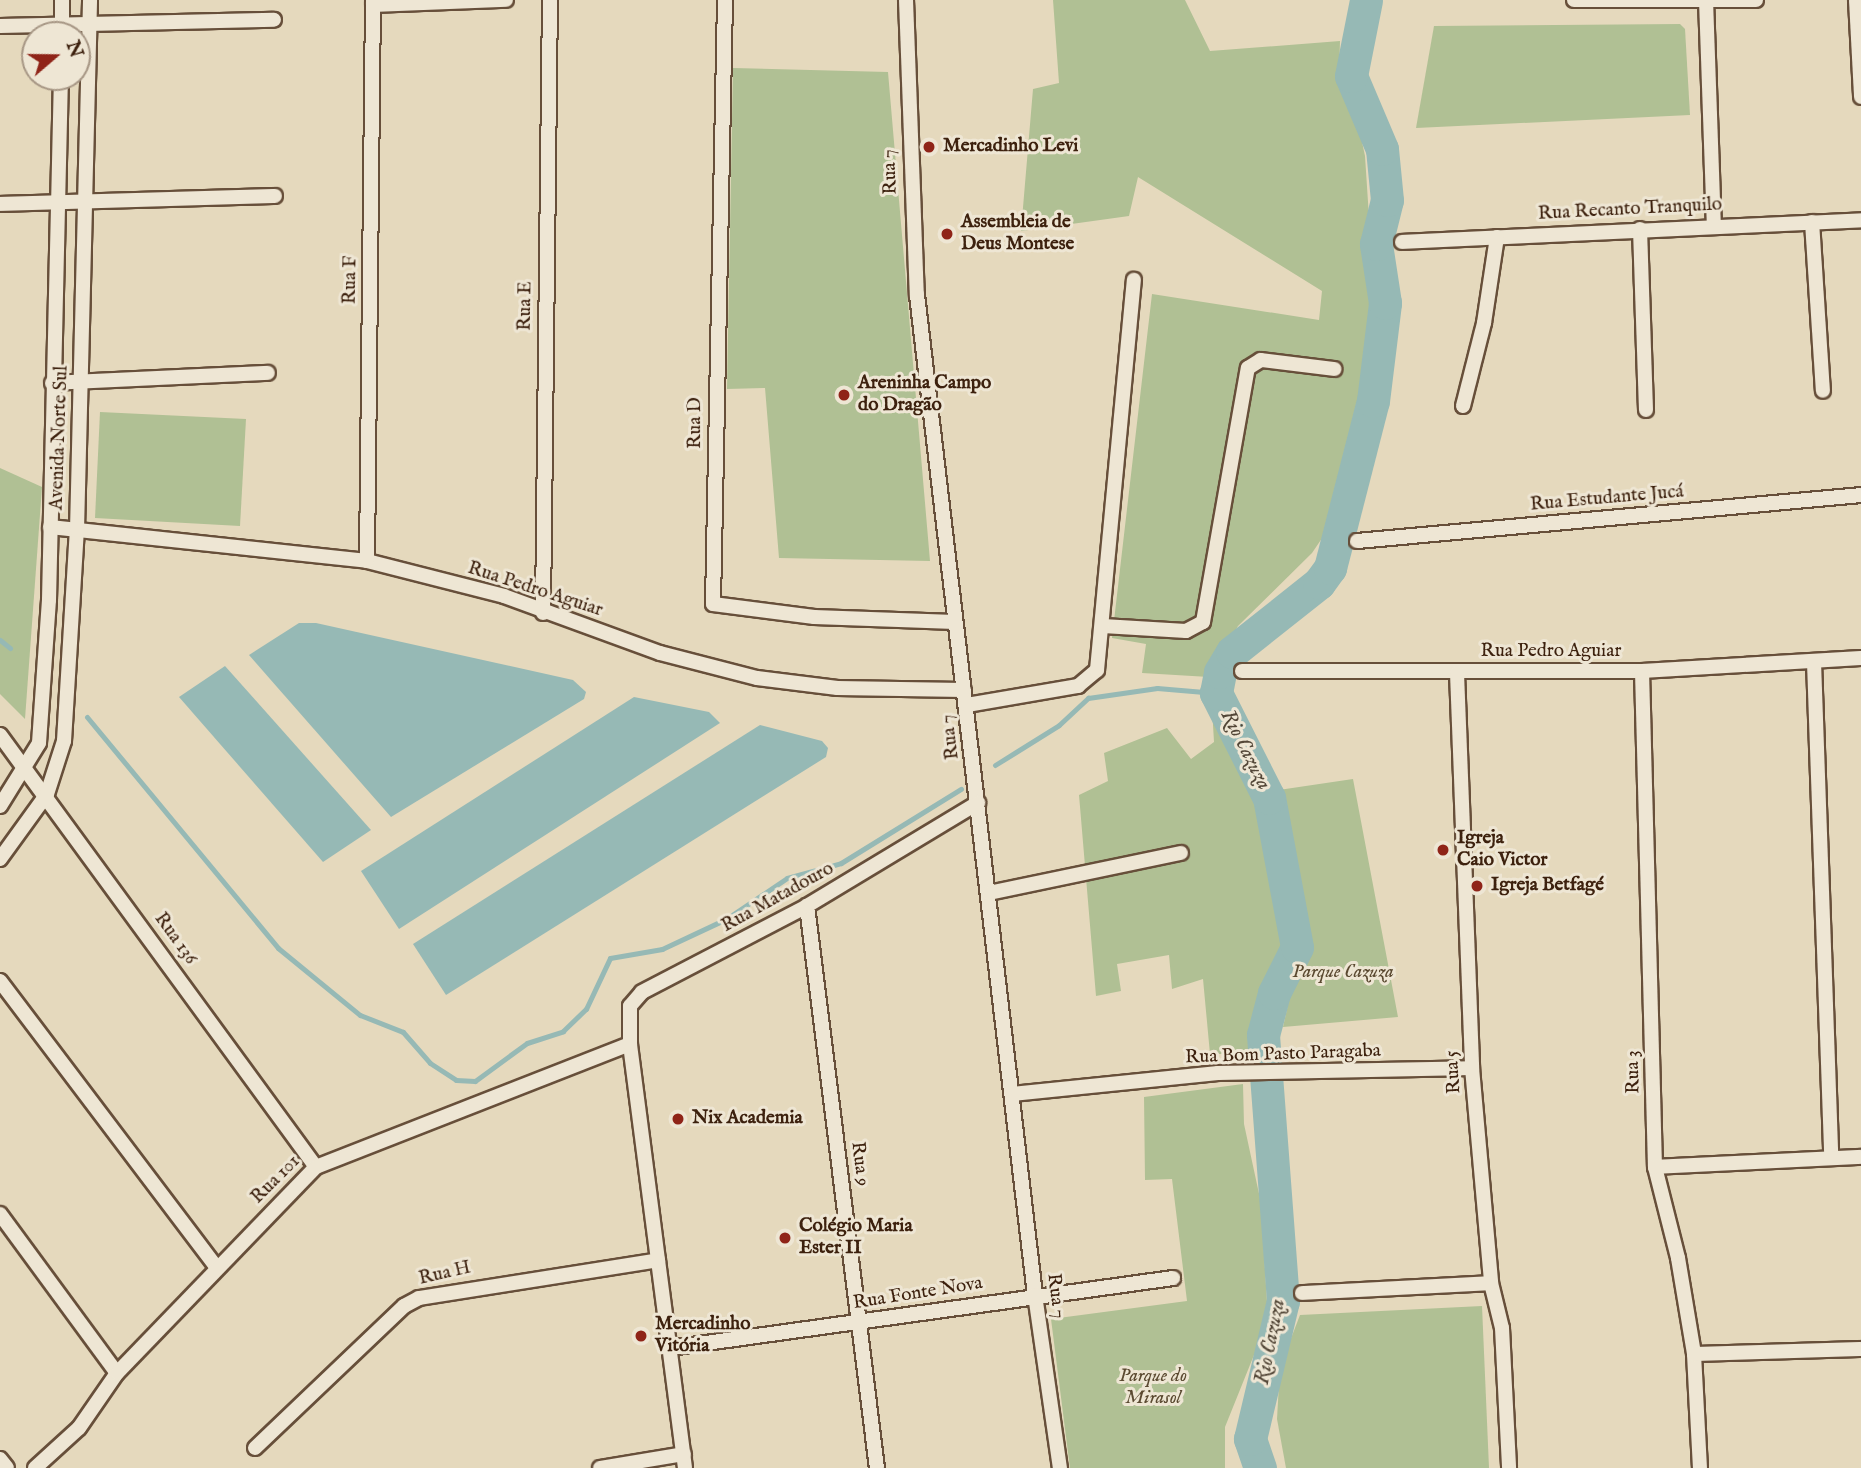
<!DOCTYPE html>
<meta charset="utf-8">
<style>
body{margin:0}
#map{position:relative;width:1861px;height:1468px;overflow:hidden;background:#e5d9bd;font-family:"IM FELL English",serif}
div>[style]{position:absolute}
.green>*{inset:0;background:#b0c094}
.water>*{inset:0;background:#96b9b5}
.stream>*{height:5px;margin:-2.5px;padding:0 2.5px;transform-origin:2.5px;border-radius:2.5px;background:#96b9b5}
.river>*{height:33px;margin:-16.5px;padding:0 16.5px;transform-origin:16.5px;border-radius:16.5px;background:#96b9b5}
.roads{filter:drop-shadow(2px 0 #674f3a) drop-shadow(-2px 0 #674f3a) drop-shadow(0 2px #674f3a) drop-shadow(0 -2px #674f3a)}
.minor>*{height:14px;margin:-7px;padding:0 7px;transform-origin:7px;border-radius:7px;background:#eee6d4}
.dots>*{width:19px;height:19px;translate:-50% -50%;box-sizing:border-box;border:4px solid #eee6d4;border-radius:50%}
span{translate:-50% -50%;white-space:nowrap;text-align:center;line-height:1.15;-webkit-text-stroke:6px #eee6d4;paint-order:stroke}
.poi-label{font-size:19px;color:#3d210e;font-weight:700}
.left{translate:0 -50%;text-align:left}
.street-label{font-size:19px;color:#3d210e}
.park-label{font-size:19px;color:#5a4930;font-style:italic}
.water-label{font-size:21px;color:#534738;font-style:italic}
.north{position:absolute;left:21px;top:21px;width:70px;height:70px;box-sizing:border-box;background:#eee6d4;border:2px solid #a79785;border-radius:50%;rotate:70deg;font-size:19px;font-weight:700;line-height:28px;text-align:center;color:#3d210e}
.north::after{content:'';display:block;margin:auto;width:24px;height:32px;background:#8f2418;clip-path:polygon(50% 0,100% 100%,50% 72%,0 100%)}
</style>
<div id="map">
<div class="green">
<div style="clip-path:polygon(1053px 0,1185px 0,1210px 51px,1340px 41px,1339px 75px,1358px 123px,1365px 156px,1373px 278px,1357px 424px,1331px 525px,1312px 553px,1238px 626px,1209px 677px,1142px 673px,1146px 644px,1112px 638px,1152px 294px,1319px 320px,1322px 291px,1138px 177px,1129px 216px,1021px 231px,1033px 89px,1059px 83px)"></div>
<div style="clip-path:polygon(1680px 24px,1685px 29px,1690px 115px,1416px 128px,1434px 26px)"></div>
<div style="clip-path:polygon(733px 68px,888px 72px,930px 561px,779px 558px,765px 388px,727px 389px)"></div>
<div style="clip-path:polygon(100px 412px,246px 419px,240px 526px,95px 518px)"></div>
<div style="clip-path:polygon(0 468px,42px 487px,25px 719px,0 694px)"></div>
<div style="clip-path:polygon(1212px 708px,1264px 820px,1286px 930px,1277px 1010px,1258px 1054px,1210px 1054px,1203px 979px,1172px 989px,1169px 955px,1117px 964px,1121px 991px,1096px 996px,1079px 795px,1108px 781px,1104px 753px,1167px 728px,1191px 759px,1214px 742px)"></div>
<div style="clip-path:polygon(1353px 779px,1398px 1017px,1283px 1027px,1301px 947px,1272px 791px)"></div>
<div style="clip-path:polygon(1243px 1084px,1244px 1124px,1261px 1203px,1267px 1302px,1256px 1350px,1225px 1427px,1225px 1468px,1070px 1468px,1051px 1319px,1187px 1301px,1172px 1179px,1145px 1180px,1144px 1097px)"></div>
<div style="clip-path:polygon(1482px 1306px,1489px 1468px,1286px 1468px,1277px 1419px,1280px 1367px,1300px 1315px)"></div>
</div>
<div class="water">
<div style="clip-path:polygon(299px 623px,316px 623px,573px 680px,586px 692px,584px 699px,391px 817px,249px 655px)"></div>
<div style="clip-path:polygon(225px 666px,371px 830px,323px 862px,179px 697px)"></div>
<div style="clip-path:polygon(634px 697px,709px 712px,720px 723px,399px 929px,361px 871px)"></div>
<div style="clip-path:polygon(760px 725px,822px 741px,828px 748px,826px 757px,446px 995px,413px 944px)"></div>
</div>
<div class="stream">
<div style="left:0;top:640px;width:13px;rotate:39deg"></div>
<div style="left:87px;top:717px;width:300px;rotate:50.4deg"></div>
<div style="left:278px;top:948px;width:106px;rotate:39.3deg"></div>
<div style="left:360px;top:1015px;width:46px;rotate:21.6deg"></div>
<div style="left:403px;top:1032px;width:41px;rotate:48.9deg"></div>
<div style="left:430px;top:1063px;width:31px;rotate:33deg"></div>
<div style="left:456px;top:1080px;width:19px;rotate:3deg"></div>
<div style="left:475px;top:1081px;width:64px;rotate:-36.2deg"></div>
<div style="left:527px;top:1043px;width:38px;rotate:-18deg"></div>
<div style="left:563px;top:1031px;width:32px;rotate:-44deg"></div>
<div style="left:586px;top:1009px;width:56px;rotate:-64.8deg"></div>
<div style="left:610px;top:958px;width:53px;rotate:-9.8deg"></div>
<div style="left:662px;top:949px;width:71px;rotate:-25.1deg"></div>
<div style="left:726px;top:919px;width:73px;rotate:-33.9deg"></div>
<div style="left:787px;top:878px;width:56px;rotate:-15.5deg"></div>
<div style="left:841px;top:863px;width:141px;rotate:-31.7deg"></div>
<div style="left:995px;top:765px;width:75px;rotate:-32deg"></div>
<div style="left:1059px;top:725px;width:40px;rotate:-43deg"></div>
<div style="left:1088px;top:698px;width:70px;rotate:-8.2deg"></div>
<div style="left:1157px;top:688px;width:59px;rotate:4.8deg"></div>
</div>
<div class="river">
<div style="left:1260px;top:1468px;width:31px;rotate:-109deg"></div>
<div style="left:1250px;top:1439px;width:142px;rotate:-76.6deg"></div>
<div style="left:1283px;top:1301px;width:267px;rotate:-94.3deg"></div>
<div style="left:1263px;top:1035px;width:43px;rotate:-75.3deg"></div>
<div style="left:1274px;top:993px;width:51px;rotate:-63.4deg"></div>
<div style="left:1297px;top:947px;width:152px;rotate:-100.6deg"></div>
<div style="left:1269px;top:798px;width:118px;rotate:-116.8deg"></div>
<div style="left:1216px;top:693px;width:21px;rotate:-79deg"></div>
<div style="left:1220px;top:672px;width:23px;rotate:-59deg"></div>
<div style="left:1232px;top:652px;width:111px;rotate:-38.4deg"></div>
<div style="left:1319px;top:583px;width:19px;rotate:-54deg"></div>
<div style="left:1330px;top:568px;width:172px;rotate:-75.6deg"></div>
<div style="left:1373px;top:401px;width:99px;rotate:-83deg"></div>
<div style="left:1385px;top:303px;width:60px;rotate:-98.7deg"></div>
<div style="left:1376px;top:244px;width:45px;rotate:-76deg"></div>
<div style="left:1387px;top:200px;width:51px;rotate:-95.6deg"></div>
<div style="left:1382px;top:149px;width:79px;rotate:-113deg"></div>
<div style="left:1351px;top:76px;width:77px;rotate:-78.8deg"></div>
</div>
<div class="roads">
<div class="minor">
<div style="left:725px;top:0;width:604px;rotate:91.14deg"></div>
<div style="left:713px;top:604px;width:102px;rotate:7.3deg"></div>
<div style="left:814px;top:617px;width:141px;rotate:2deg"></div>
<div style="left:906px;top:0;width:295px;rotate:87.9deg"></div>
<div style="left:917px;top:295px;width:1007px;rotate:83.27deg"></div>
<div style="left:1035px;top:1295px;width:175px;rotate:81.8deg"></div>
<div style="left:1574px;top:0;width:182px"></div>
<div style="left:1706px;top:0;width:224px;rotate:88deg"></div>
<div style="left:1856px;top:0;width:97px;rotate:87deg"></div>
<div style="left:373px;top:5px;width:133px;rotate:-2.2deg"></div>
<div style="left:0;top:26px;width:274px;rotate:-1.3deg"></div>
<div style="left:62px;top:35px;width:35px;rotate:-90deg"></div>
<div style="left:0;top:204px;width:275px;rotate:-1.7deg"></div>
<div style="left:1812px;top:222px;width:169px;rotate:86.3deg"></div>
<div style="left:1640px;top:229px;width:181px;rotate:88.1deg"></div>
<div style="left:1402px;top:242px;width:460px;rotate:-2.7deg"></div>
<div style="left:52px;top:383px;width:216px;rotate:-2.7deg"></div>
<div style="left:1463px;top:406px;width:86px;rotate:-75.8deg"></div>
<div style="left:1484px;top:323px;width:87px;rotate:-81.4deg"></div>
<div style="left:50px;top:527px;width:319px;rotate:6.1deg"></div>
<div style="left:367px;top:561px;width:141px;rotate:14.3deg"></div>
<div style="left:504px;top:596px;width:166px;rotate:20.1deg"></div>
<div style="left:660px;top:653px;width:100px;rotate:14.5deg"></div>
<div style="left:757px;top:678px;width:81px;rotate:7.1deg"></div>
<div style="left:837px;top:688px;width:127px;rotate:0.9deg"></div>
<div style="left:1357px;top:541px;width:506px;rotate:-5.21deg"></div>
<div style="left:367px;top:561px;width:561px;rotate:-89.39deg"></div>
<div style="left:543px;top:613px;width:613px;rotate:-89.35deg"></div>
<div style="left:1103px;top:626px;width:83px;rotate:3.4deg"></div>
<div style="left:1186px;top:631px;width:19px;rotate:-28deg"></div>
<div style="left:1203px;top:622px;width:258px;rotate:-80deg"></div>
<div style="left:1248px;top:368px;width:15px;rotate:-32deg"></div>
<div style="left:1261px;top:360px;width:74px;rotate:7deg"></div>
<div style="left:1814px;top:662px;width:496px;rotate:88deg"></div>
<div style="left:1242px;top:671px;width:400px"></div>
<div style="left:1642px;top:671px;width:219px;rotate:-3.4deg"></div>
<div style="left:1642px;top:671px;width:496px;rotate:88.5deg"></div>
<div style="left:1655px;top:1167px;width:94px;rotate:75.8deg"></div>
<div style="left:1678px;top:1258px;width:97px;rotate:80.5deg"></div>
<div style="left:1694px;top:1354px;width:114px;rotate:87deg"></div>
<div style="left:1457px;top:673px;width:395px;rotate:87.8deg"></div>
<div style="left:1472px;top:1068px;width:216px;rotate:84.9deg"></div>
<div style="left:1491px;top:1283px;width:46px;rotate:76.3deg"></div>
<div style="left:1502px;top:1328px;width:140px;rotate:87.1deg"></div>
<div style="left:967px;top:705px;width:113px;rotate:-9.7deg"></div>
<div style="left:1078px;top:686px;width:25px;rotate:-40deg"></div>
<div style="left:1097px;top:670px;width:392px;rotate:-84.6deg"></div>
<div style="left:0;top:735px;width:535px;rotate:53.82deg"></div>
<div style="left:0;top:806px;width:74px;rotate:-58.2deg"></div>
<div style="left:39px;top:743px;width:143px;rotate:-86deg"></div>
<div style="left:49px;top:600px;width:523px;rotate:-88.69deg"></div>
<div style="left:0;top:859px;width:80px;rotate:-54.1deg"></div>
<div style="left:47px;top:794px;width:56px;rotate:-72.2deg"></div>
<div style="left:64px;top:741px;width:211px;rotate:-86.5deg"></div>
<div style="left:77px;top:530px;width:530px;rotate:-88.59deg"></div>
<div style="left:989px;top:893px;width:196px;rotate:-11.8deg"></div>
<div style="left:807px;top:906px;width:566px;rotate:82.9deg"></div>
<div style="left:0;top:981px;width:360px;rotate:52.9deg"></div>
<div style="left:1012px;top:1094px;width:207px;rotate:-5.8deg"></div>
<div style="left:1218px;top:1073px;width:254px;rotate:-1.1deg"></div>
<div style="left:1655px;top:1167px;width:206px;rotate:-2.8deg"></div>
<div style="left:0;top:1214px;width:197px;rotate:53.7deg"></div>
<div style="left:1302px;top:1293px;width:189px;rotate:-3deg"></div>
<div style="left:670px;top:1348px;width:508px;rotate:-7.92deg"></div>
<div style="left:1694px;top:1354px;width:167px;rotate:-1.7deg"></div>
<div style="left:255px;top:1448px;width:206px;rotate:-43.6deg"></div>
<div style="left:404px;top:1306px;width:17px;rotate:-28deg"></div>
<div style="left:419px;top:1298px;width:242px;rotate:-9deg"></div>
<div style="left:0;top:1459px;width:11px;rotate:52deg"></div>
<div style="left:35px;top:1468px;width:59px;rotate:-42.3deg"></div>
<div style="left:79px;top:1428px;width:67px;rotate:-55.4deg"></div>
<div style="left:117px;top:1373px;width:286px;rotate:-46deg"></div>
<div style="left:316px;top:1167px;width:337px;rotate:-21.4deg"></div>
<div style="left:600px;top:1468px;width:85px;rotate:-9.5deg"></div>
<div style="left:685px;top:1468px;width:428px;rotate:-97.4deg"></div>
<div style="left:630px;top:1044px;width:38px;rotate:-90deg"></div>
<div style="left:630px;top:1006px;width:18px;rotate:-49deg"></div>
<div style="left:642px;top:992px;width:186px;rotate:-27.5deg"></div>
<div style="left:807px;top:906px;width:200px;rotate:-31.1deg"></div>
</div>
</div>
<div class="dots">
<div style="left:929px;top:147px;background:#8f2418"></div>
<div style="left:947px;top:234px;background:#8f2418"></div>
<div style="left:844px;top:395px;background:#8f2418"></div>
<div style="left:1443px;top:850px;background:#8f2418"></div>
<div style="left:1477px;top:886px;background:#8f2418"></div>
<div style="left:678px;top:1119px;background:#8f2418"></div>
<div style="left:785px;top:1238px;background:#8f2418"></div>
<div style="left:641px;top:1336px;background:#8f2418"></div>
</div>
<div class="poi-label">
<span class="left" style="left:943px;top:147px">Mercadinho Levi</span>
<span class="left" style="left:961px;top:234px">Assembleia de<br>Deus Montese</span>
<span class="left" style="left:858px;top:395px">Areninha Campo<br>do Dragão</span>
<span class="left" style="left:1457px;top:850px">Igreja<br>Caio Victor</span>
<span class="left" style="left:1491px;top:886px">Igreja Betfagé</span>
<span class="left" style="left:692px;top:1119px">Nix Academia</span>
<span class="left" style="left:799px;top:1238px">Colégio Maria<br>Ester II</span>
<span class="left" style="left:655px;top:1336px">Mercadinho<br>Vitória</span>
</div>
<div class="street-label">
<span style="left:891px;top:172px;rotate:-92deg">Rua 7</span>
<span style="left:1630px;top:210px;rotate:-3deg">Rua Recanto Tranquilo</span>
<span style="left:351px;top:280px;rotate:-89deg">Rua F</span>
<span style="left:526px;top:306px;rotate:-89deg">Rua E</span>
<span style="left:696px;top:423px;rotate:-90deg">Rua D</span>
<span style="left:60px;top:438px;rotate:-88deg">Avenida Norte Sul</span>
<span style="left:1607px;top:499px;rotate:-5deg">Rua Estudante Jucá</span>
<span style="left:535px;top:590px;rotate:18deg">Rua Pedro Aguiar</span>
<span style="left:1551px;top:652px">Rua Pedro Aguiar</span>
<span style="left:951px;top:737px;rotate:-97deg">Rua 7</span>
<span style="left:778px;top:898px;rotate:-29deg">Rua Matadouro</span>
<span style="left:175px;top:939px;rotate:54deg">Rua 136</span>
<span style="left:1283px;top:1055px;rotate:-2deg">Rua Bom Pasto Paragaba</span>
<span style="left:1454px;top:1072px;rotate:-94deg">Rua 5</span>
<span style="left:1634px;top:1072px;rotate:-91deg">Rua 3</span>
<span style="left:859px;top:1164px;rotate:83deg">Rua 9</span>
<span style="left:276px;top:1180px;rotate:-45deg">Rua 101</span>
<span style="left:445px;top:1274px;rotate:-13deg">Rua H</span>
<span style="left:918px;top:1294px;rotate:-9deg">Rua Fonte Nova</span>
<span style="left:1055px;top:1296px;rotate:83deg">Rua 7</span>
</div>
<div class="park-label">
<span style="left:1343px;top:973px">Parque Cazuza</span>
<span style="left:1153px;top:1388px">Parque do<br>Mirasol</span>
</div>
<div class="water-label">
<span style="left:1245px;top:750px;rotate:63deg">Rio Cazuza</span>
<span style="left:1271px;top:1342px;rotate:-79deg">Rio Cazuza</span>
</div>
<div class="north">N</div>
</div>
